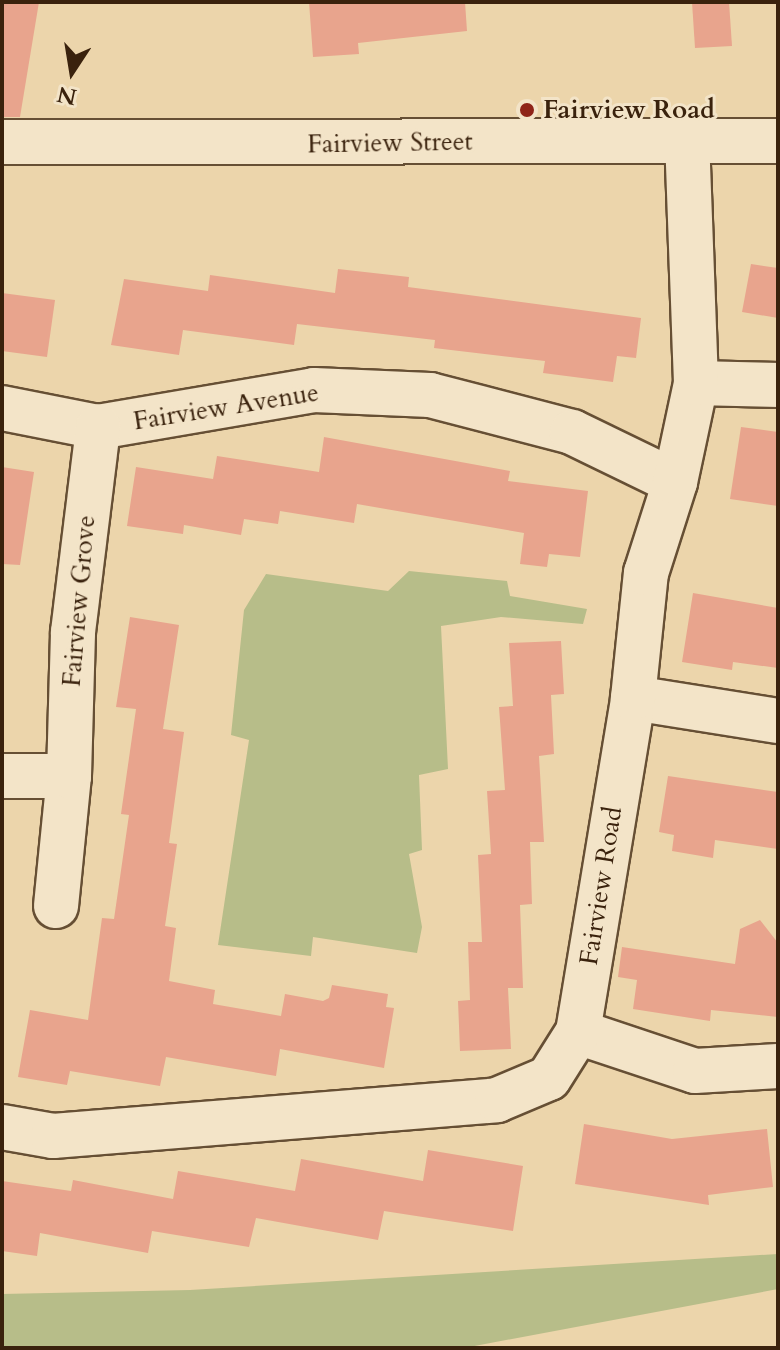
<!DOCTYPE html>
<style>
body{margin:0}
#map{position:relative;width:780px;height:1350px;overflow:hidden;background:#ecd5ab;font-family:Cardo,serif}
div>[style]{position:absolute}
.green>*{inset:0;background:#b7bd89}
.building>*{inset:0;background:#e8a48d}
.roads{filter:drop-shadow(2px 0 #664f34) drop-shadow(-2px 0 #664f34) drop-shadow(0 2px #664f34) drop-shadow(0 -2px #664f34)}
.minor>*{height:44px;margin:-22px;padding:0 22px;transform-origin:22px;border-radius:22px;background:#f3e4c8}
.tertiary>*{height:44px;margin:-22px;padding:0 22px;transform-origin:22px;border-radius:22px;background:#f3e4c8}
.dots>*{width:22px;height:22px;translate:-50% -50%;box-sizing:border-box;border:4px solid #f3e4c8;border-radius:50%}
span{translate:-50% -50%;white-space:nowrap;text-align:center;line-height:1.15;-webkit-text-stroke:6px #f3e4c8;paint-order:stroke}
.poi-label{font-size:26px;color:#3a220d;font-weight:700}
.left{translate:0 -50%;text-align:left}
.street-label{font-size:26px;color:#3a220d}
.frame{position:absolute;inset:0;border:4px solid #3a220d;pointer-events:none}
.north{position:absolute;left:32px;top:32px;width:80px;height:80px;-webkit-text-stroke:6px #f3e4c8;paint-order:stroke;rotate:192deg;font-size:22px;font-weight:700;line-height:32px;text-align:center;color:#3a220d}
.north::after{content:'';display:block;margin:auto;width:28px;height:36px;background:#3a220d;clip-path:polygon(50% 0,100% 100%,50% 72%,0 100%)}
</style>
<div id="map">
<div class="green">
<div style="clip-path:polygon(409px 571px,507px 581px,510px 596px,587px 609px,583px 624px,501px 617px,441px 626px,448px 769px,419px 775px,422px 850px,409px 854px,422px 927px,417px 953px,313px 937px,311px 956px,218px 945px,249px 740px,231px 735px,244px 610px,266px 574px,388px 591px)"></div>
<div style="clip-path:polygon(778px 1254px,778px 1289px,464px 1348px,2px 1348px,2px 1294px,190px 1290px)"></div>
</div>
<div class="building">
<div style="clip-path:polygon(2px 2px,39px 2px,20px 117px,2px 117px)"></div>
<div style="clip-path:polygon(309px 2px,465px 2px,467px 31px,358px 43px,359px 54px,313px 57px)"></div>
<div style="clip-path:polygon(692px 2px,729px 2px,732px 46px,695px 48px)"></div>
<div style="clip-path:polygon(751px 264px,778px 268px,778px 318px,742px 312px)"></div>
<div style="clip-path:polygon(338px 269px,409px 277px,408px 287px,641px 318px,636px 358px,617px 356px,613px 382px,543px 373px,545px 361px,434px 348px,435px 340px,297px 324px,294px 345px,183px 330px,179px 355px,111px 345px,124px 279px,208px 291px,210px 275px,335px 293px)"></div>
<div style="clip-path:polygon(2px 293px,55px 300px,47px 357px,2px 351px)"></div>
<div style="clip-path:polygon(741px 427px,778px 432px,778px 506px,730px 499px)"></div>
<div style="clip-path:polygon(324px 437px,510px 471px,508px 481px,588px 491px,580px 557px,549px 554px,547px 567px,520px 564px,524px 533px,357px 504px,354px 523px,280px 511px,278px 524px,244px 519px,241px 535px,184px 525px,183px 534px,127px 526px,136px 467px,213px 479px,217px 456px,319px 472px)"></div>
<div style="clip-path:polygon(2px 467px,34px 472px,20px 565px,2px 564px)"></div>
<div style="clip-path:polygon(693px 593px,778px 608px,778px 668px,733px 662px,732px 670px,682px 662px)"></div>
<div style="clip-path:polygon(130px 617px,179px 625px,163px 729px,184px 732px,169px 843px,177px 844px,165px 926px,176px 928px,169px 981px,215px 990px,213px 1004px,281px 1016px,285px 994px,323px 1001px,329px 998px,332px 985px,388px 994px,386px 1007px,394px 1008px,384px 1068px,280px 1049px,276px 1076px,166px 1057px,160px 1086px,70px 1071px,67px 1085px,18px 1077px,30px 1010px,88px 1020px,102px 918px,114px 919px,129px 815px,121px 814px,136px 709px,116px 707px)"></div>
<div style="clip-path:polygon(561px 641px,564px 694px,551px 695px,554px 754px,539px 756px,544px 842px,530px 842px,532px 904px,520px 905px,523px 988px,508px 988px,511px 1049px,460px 1051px,458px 1001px,470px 1000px,468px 942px,482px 942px,478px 855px,491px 854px,487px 791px,505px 790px,499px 707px,513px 706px,509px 643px)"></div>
<div style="clip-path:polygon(668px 776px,778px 792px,778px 849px,715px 840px,713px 858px,672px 851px,674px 835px,659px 832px)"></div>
<div style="clip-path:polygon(760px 920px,778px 943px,778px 1017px,711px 1010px,710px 1021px,633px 1009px,637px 980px,618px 977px,622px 947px,735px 964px,740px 929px)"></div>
<div style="clip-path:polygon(584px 1124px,672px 1139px,767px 1129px,773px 1187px,708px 1195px,709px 1205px,575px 1184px)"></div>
<div style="clip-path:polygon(428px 1150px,523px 1166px,513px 1231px,384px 1211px,378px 1240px,256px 1218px,249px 1247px,152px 1231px,148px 1253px,40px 1233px,37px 1256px,2px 1251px,2px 1181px,71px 1191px,73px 1180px,173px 1199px,178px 1171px,295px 1191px,301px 1159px,423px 1181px)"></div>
</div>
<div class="roads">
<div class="minor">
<div style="left:696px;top:383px;width:82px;rotate:1.4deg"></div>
<div style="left:2px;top:408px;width:98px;rotate:11.2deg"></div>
<div style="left:98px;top:427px;width:219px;rotate:-9.7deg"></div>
<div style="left:314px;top:390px;width:116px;rotate:2.5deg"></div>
<div style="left:430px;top:395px;width:147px;rotate:14.6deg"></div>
<div style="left:572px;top:432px;width:114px;rotate:25.9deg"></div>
<div style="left:633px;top:698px;width:147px;rotate:9deg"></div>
<div style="left:2px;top:776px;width:67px"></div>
<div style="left:56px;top:906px;width:131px;rotate:-84.3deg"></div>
<div style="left:69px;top:776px;width:144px;rotate:-88.4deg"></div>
<div style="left:73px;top:632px;width:207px;rotate:-83deg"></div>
<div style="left:578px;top:1032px;width:123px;rotate:18.4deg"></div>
<div style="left:695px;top:1071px;width:83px;rotate:-3.4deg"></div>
<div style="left:2px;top:1127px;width:52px;rotate:10deg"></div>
<div style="left:53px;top:1136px;width:445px;rotate:-4.6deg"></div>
<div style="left:497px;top:1100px;width:56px;rotate:-22.9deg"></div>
<div style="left:549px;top:1078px;width:54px;rotate:-57.8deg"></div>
<div style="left:578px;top:1032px;width:338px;rotate:-80.6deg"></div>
<div style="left:633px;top:698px;width:126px;rotate:-84.1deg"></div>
<div style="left:646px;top:573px;width:96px;rotate:-72.3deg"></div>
<div style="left:675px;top:482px;width:101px;rotate:-78deg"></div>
<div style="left:696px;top:383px;width:244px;rotate:-92.1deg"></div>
</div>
<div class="tertiary">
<div style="left:2px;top:142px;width:776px;rotate:-0.07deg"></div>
</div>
</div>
<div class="dots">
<div style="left:527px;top:110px;background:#8f2418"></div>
</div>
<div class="poi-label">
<span class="left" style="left:543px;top:110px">Fairview Road</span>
</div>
<div class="street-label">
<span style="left:390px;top:143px;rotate:-1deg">Fairview Street</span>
<span style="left:226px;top:407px;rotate:-9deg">Fairview Avenue</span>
<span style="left:79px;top:601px;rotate:-85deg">Fairview Grove</span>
<span style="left:601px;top:886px;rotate:-81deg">Fairview Road</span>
</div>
<div class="frame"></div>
<div class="north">N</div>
</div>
